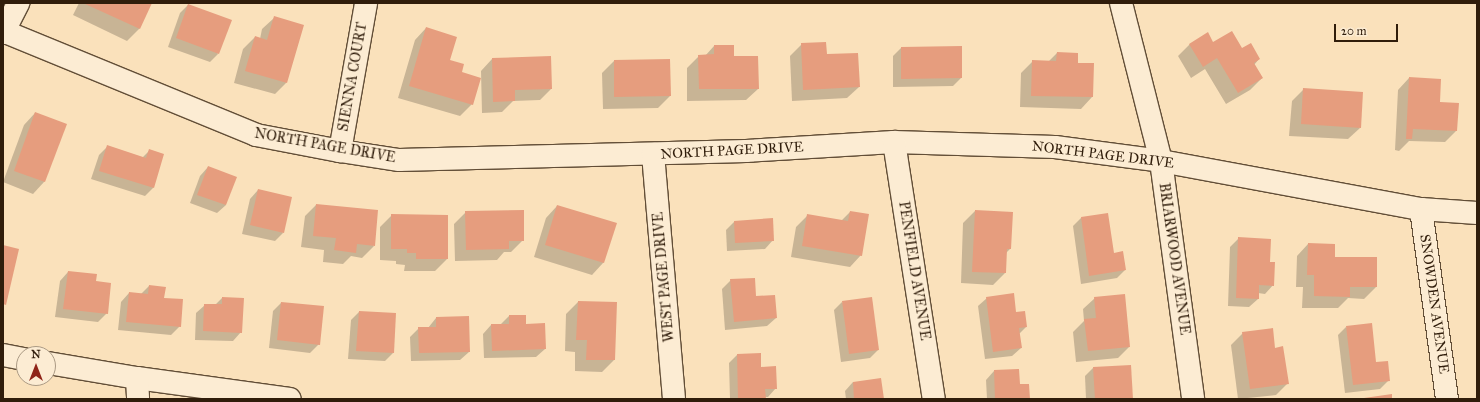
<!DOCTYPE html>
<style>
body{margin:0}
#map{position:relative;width:1480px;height:402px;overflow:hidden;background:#fae1bb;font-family:"IM FELL Great Primer",serif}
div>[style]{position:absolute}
.shadow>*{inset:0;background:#0003}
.building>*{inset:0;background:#e69d7e}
.roads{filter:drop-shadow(1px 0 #624e37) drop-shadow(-1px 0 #624e37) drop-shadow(0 1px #624e37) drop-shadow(0 -1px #624e37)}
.street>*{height:22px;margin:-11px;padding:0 11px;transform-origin:11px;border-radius:11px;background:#fcecd3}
.secondary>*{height:22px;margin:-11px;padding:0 11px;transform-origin:11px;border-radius:11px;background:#fcecd3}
span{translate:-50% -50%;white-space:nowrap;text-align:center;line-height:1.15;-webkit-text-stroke:4px #fcecd3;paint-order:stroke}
.street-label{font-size:14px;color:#301d0b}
.frame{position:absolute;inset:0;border:4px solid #301d0b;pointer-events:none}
.north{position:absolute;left:16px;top:346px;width:40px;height:40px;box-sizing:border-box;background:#fcecd3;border:1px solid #aa9983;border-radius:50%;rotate:0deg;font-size:11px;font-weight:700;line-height:16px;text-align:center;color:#301d0b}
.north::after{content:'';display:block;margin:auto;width:14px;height:18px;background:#8f2418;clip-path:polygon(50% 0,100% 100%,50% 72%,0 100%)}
.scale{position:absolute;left:1334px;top:24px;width:64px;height:18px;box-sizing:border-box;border:2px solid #301d0b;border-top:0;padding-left:5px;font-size:12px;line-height:14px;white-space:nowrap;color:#301d0b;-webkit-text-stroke:3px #fcecd3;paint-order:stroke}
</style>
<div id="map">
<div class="shadow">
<div style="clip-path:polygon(79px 3px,151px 3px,139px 29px,127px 41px,73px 15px)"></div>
<div style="clip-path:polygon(188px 5px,218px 54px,210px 62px,168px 47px,180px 13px)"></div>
<div style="clip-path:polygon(274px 18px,286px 83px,275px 94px,234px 83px,243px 49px,255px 37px,260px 39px,262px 29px)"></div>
<div style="clip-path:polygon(426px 28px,449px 61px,461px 73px,472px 104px,460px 116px,398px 98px,415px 40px)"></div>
<div style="clip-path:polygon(1213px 43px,1242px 49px,1259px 59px,1254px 65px,1262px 78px,1250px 90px,1226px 104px,1205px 69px,1191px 78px,1178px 56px,1190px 44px)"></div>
<div style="clip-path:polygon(802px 44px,826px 55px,859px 87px,847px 98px,792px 101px,790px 56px)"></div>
<div style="clip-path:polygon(714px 46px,758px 89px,746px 100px,687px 101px,687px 68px,699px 56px,705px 56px)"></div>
<div style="clip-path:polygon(961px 47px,961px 78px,953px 86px,893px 87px,893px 56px,901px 48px)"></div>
<div style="clip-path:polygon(1057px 53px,1077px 64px,1093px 64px,1092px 97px,1081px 109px,1020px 107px,1021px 73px,1033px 61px,1048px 62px)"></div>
<div style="clip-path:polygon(492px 59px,551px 89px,540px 100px,513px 101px,502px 112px,482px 113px,481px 71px)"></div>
<div style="clip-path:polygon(669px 60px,670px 96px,658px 108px,603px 109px,602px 73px,614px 61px)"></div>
<div style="clip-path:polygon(1409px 78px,1439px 103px,1456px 131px,1445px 142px,1409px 141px,1399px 151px,1395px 150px,1398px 90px)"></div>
<div style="clip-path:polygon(1304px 89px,1360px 128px,1348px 139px,1289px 136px,1292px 101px)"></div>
<div style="clip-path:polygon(35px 113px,65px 124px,44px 182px,33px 194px,3px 182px,24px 125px)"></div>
<div style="clip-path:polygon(107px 147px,142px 158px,150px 150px,153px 188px,145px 196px,91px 179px,99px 155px)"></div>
<div style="clip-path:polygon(208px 167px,226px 205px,217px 213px,190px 203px,200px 176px)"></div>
<div style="clip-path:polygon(258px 190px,283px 233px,275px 241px,242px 234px,250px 199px)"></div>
<div style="clip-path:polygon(316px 205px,374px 246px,362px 258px,351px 256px,343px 264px,323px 262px,324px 250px,301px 247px,305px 216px)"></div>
<div style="clip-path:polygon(557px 206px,615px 224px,603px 263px,592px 275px,534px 257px,546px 218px)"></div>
<div style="clip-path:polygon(975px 211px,1010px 249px,1006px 253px,1005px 273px,993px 285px,961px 283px,963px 223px)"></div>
<div style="clip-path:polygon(466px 212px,523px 240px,511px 252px,504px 252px,497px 260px,455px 261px,454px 224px)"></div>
<div style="clip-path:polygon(850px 212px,861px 255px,850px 267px,791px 257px,796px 227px,807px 216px,841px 221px)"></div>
<div style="clip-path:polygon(1107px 214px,1113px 254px,1125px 270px,1117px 278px,1081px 284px,1073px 226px,1081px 218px)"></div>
<div style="clip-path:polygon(392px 215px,447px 259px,435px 271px,404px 271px,405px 265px,396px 264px,396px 261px,380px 260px,380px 227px)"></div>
<div style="clip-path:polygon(772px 219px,773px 240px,765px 249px,727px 251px,726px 230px,734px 222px)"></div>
<div style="clip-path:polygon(1239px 238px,1269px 263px,1273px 285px,1265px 294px,1258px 293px,1258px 299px,1249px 307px,1228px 306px,1230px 247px)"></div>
<div style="clip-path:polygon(1308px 244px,1334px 258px,1376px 258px,1376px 287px,1364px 299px,1348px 298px,1338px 308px,1302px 308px,1303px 287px,1296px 287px,1297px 256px)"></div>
<div style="clip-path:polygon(68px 272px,94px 282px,107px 313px,98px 322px,55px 317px,60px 281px)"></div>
<div style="clip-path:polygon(731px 280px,755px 297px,776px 318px,767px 326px,725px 330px,722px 289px)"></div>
<div style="clip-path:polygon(149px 286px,163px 299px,180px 326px,171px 335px,118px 330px,121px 302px,129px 293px,141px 294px)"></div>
<div style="clip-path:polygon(222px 298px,241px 332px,233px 341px,195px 340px,196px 313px,205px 305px,215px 305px)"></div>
<div style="clip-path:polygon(987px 298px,1015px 313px,1026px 327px,1019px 334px,1021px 348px,1012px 356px,985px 359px,978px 306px)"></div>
<div style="clip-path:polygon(1095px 298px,1129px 347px,1118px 358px,1076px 362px,1073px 332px,1084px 321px,1083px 309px)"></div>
<div style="clip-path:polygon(578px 302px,616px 303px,614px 360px,602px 372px,575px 371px,575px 352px,565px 351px,566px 314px)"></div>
<div style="clip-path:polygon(842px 302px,878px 350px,870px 358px,841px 362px,834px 310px)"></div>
<div style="clip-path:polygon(281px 303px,319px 344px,310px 353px,269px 348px,273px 311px)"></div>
<div style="clip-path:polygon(359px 312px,393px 353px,385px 361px,348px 359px,351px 320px)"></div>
<div style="clip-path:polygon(509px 316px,525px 325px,545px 349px,536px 357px,484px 358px,483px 334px,491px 325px,501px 324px)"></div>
<div style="clip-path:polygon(436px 318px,469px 352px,460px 360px,411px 361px,410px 337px,419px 328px,428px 328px)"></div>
<div style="clip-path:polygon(1346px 327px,1389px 380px,1380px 389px,1345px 393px,1338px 335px)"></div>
<div style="clip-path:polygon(1243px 333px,1274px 349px,1288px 383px,1276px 395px,1238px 399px,1231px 345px)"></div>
<div style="clip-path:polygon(737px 355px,776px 388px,768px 397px,765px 397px,765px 399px,730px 399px,729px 363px)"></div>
<div style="clip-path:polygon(1093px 368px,1132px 399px,1086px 399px,1085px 376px)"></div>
<div style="clip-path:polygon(994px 371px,1019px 385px,1029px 399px,987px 399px,986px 380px)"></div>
<div style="clip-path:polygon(853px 382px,883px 399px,846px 399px,845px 391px)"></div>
</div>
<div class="building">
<div style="clip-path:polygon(83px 3px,152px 3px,140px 29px)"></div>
<div style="clip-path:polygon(188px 4px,232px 20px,219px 54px,176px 38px)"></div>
<div style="clip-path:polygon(274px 16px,304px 25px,287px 83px,245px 71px,255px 36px,267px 40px)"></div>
<div style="clip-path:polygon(426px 27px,457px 37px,450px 60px,464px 64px,462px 72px,481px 78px,473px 105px,409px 86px)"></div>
<div style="clip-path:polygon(1232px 31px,1242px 48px,1251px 43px,1260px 59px,1254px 63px,1263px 78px,1238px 93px,1217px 58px,1203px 67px,1189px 44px,1208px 32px,1213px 42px)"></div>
<div style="clip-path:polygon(826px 42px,827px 54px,858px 53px,860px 87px,803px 90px,801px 43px)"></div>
<div style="clip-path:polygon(714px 45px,734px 45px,734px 56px,758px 56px,759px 89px,699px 89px,698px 55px,714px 54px)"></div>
<div style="clip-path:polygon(962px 46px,962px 78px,901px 79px,901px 47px)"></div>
<div style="clip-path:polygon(1057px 52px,1078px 53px,1078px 63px,1094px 63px,1093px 97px,1031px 96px,1032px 60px,1056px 61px)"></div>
<div style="clip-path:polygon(551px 56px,552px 89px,515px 90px,515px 101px,493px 102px,492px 58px)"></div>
<div style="clip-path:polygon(670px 59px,671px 96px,614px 97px,614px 60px)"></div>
<div style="clip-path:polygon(1409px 77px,1441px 79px,1440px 102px,1459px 103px,1457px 131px,1413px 129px,1412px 139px,1406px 139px)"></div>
<div style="clip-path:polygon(1303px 88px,1363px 92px,1361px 128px,1301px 124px)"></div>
<div style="clip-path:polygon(35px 112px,67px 124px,45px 182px,14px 171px)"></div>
<div style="clip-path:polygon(107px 145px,146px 158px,149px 149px,164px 154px,154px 188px,99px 171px)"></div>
<div style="clip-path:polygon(208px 166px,237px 177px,226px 205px,197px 195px)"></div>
<div style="clip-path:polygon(258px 189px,292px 197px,284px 233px,250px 225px)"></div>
<div style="clip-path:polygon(316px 204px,378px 210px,375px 246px,357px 244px,356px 253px,334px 250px,336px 238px,313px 236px)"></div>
<div style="clip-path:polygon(557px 205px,617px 223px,604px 263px,545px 245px)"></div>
<div style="clip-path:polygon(524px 210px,524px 241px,509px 241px,509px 249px,466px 250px,465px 211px)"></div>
<div style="clip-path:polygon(975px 210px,1013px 212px,1011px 249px,1007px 249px,1006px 273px,972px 272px)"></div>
<div style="clip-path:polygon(850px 211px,869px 214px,862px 256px,802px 246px,807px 214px,848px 221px)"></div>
<div style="clip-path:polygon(1108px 213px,1114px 253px,1123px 251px,1126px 270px,1089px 276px,1081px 217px)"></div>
<div style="clip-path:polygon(391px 214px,448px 215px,448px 259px,416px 259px,416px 253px,407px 253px,407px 249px,391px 249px)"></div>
<div style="clip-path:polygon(773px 218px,774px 241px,735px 243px,734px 221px)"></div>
<div style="clip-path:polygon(1238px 237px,1271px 239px,1270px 262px,1275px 262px,1274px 286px,1259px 285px,1259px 299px,1236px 298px)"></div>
<div style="clip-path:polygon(1308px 243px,1335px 244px,1335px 257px,1377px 257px,1377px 287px,1350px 287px,1350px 297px,1314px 296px,1314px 275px,1307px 275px)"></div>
<div style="clip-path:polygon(3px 245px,19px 249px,6px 305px,3px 304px)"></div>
<div style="clip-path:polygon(68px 271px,97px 274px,96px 281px,111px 283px,108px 314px,63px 309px)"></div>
<div style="clip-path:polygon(755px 278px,756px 296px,775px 295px,777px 318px,734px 322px,730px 279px)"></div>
<div style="clip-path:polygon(149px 285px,166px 287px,164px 298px,183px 299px,181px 327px,126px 322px,129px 292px,148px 294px)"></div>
<div style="clip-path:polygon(1014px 293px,1016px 312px,1025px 311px,1027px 327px,1019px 328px,1022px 348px,993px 352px,986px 297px)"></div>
<div style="clip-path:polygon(1125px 294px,1130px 347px,1088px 351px,1084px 319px,1096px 318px,1094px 297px)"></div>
<div style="clip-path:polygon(222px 297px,244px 298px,242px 333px,203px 331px,204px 304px,222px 304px)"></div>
<div style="clip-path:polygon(872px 297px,879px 350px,849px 354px,842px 301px)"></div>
<div style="clip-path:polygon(578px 301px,617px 302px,615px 360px,586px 360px,587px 340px,576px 340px)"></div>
<div style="clip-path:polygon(281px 302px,324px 306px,320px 345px,277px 340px)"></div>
<div style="clip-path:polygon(359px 311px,396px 313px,394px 353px,356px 351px)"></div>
<div style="clip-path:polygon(509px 315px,526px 315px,526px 324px,545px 323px,546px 349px,492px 351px,491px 324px,509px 324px)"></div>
<div style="clip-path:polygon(469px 316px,470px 352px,419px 353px,418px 327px,436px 327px,436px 317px)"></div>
<div style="clip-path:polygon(1372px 323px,1376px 362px,1388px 361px,1390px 381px,1353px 385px,1346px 326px)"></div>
<div style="clip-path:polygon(1273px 328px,1275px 348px,1283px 346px,1289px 384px,1250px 389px,1242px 332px)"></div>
<div style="clip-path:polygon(761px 353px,761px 367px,776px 366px,777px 389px,765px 389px,766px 399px,738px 399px,737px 354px)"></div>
<div style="clip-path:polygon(1131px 365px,1133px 399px,1095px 399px,1093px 367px)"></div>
<div style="clip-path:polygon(1019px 369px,1020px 384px,1029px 384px,1030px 399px,995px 399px,994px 370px)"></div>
<div style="clip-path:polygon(881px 378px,884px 399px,854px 399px,853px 382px)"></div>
<div style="clip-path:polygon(1392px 394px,1392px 399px,1364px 399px,1364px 398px)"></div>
</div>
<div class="roads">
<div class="street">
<div style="left:1121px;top:3px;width:163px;rotate:75.8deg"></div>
<div style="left:1161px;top:161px;width:240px;rotate:82.3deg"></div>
<div style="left:3px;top:31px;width:274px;rotate:22.3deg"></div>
<div style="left:256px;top:135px;width:86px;rotate:10.8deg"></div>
<div style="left:340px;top:151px;width:60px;rotate:8.7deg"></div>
<div style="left:399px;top:160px;width:347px;rotate:-1.5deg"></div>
<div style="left:746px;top:151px;width:148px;rotate:-3.5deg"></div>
<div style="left:894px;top:142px;width:161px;rotate:1.8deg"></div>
<div style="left:1055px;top:147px;width:107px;rotate:7.5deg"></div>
<div style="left:1161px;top:161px;width:264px;rotate:10.5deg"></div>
<div style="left:1421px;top:209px;width:56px;rotate:4.1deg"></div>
<div style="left:894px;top:142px;width:260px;rotate:81.2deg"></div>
<div style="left:340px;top:151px;width:150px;rotate:-80deg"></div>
<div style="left:653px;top:154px;width:246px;rotate:85.1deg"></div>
<div style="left:1421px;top:209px;width:192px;rotate:82.2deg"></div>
<div style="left:3px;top:355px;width:21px;rotate:11deg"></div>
<div style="left:48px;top:363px;width:90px;rotate:9.6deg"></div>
<div style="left:137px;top:378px;width:154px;rotate:7.8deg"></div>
<div style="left:137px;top:378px;width:21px;rotate:87deg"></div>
</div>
<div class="secondary">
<div style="left:3px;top:33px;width:34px;rotate:-63deg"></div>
</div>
</div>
<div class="street-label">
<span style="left:353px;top:77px;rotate:-80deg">SIENNA COURT</span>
<span style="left:325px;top:146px;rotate:10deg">NORTH PAGE DRIVE</span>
<span style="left:732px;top:151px;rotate:-3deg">NORTH PAGE DRIVE</span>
<span style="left:1103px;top:155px;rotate:7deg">NORTH PAGE DRIVE</span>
<span style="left:1174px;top:259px;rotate:82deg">BRIARWOOD AVENUE</span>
<span style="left:914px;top:271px;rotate:81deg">PENFIELD AVENUE</span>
<span style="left:664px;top:277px;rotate:-95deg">WEST PAGE DRIVE</span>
<span style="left:1434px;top:304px;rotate:82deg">SNOWDEN AVENUE</span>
</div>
<div class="frame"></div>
<div class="north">N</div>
<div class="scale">20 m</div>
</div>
